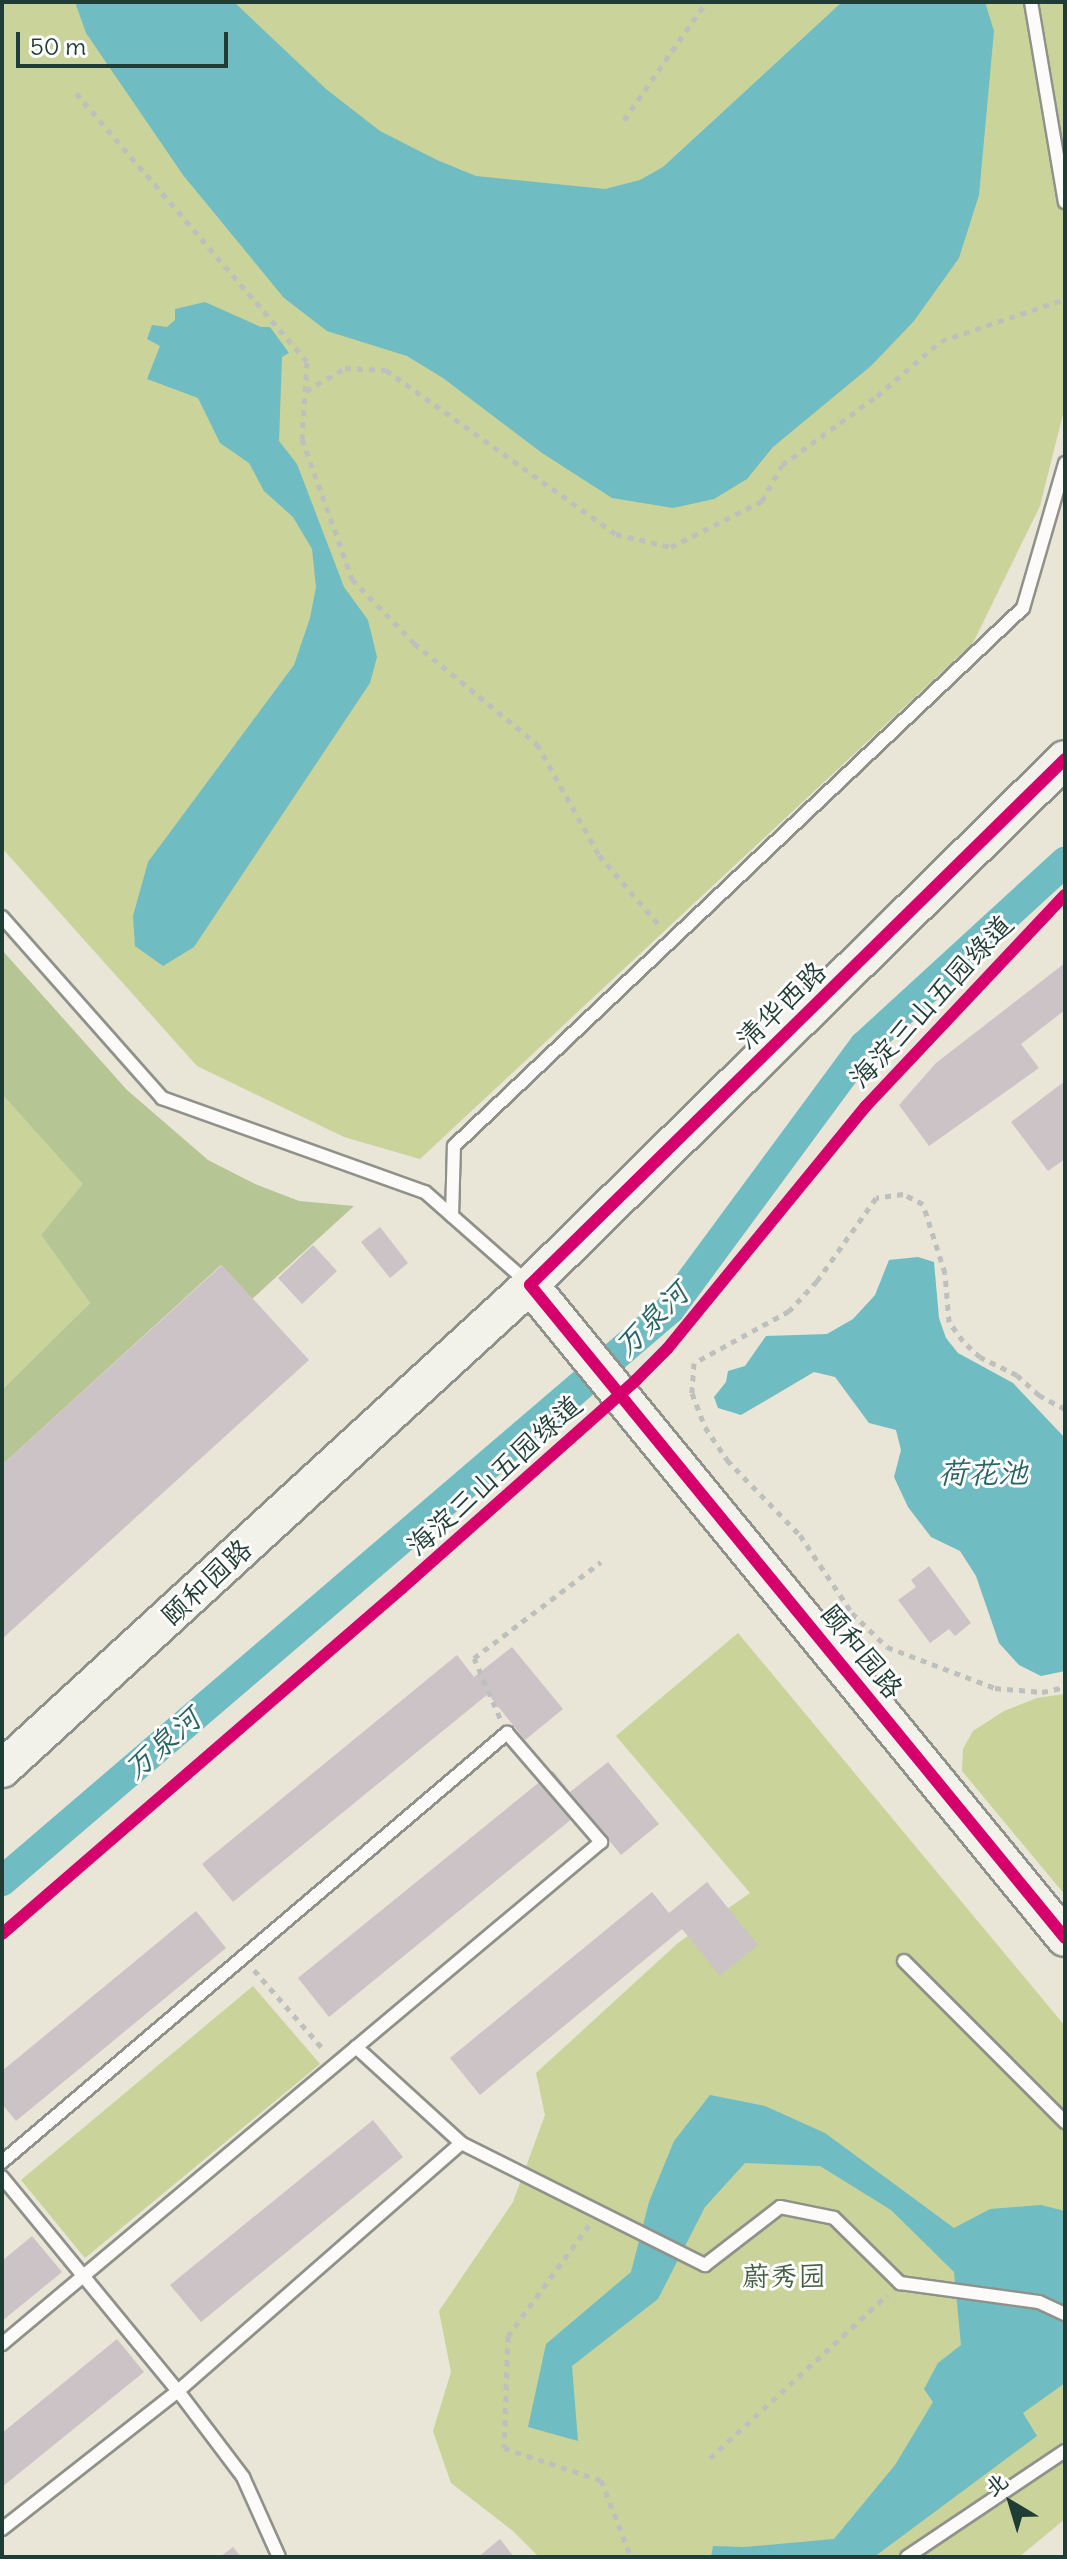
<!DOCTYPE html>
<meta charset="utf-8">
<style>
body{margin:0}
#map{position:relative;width:1067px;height:2559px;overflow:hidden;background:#e9e5d7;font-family:Delius,"LXGW WenKai TC",sans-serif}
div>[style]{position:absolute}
.green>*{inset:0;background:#c9d39a}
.forest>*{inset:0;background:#b5c594}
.water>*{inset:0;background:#70bcc3}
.canal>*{height:30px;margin:-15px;padding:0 15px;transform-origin:15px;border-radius:15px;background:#70bcc3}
.building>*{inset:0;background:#ccc3c6}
.path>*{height:5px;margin-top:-2.5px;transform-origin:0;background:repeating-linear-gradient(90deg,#bdc0bc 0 6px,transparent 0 12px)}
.roads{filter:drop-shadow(2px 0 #8f928a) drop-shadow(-2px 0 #8f928a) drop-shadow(0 2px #8f928a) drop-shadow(0 -2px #8f928a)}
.lane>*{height:12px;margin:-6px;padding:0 6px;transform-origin:6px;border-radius:6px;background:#fcfbf9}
.secondary>*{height:36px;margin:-18px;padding:0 18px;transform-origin:18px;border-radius:18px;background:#f2f1ea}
.cycleway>*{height:12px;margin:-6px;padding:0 6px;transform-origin:6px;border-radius:6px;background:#d6006c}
span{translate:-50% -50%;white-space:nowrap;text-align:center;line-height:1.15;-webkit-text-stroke:6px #fff;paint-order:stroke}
.street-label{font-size:28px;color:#1f3d34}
.park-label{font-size:28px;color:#435f41}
.water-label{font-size:30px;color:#296463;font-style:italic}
.frame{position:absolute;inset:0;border:4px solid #1f3d34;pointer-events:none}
.north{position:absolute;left:971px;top:2463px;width:80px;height:80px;-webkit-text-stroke:6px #fff;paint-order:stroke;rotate:322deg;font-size:22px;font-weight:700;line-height:32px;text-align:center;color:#1f3d34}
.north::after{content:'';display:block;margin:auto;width:28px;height:36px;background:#1f3d34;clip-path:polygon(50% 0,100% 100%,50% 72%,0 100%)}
.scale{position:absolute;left:16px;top:32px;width:212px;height:36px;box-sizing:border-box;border:4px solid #1f3d34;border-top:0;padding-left:10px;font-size:24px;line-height:28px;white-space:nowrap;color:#1f3d34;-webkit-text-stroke:6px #fff;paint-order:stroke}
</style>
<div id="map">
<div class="green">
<div style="clip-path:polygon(2px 2px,1065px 2px,1065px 406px,1040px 506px,973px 643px,420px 1159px,344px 1137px,197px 1066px,2px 848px)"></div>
<div style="clip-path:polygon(2px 1094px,84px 1184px,41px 1235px,90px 1303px,2px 1390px)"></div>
<div style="clip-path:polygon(738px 1633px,1065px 2026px,1065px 2519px,1019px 2557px,539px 2557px,513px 2531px,451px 2483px,433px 2431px,451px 2372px,439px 2311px,513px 2202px,545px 2115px,536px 2073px,678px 1943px,750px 1893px,616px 1736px)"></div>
<div style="clip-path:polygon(1065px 1694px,1065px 1895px,962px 1771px,963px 1749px,973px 1731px,1004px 1711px,1037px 1698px)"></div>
<div style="clip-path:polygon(253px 1986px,320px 2064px,85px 2258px,21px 2180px)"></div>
</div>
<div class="forest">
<div style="clip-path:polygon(2px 950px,127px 1090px,208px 1160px,255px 1184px,299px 1201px,354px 1206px,252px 1299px,221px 1265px,2px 1465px,2px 1390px,90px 1303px,41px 1235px,83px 1184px,2px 1094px)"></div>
</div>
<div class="water">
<div style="clip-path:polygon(75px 2px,234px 2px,326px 89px,380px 131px,437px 160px,476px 176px,605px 189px,640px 180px,663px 167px,842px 2px,985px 2px,994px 31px,979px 195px,959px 258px,914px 321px,871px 366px,773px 447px,747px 479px,714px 499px,673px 508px,612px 498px,542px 453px,443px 378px,407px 356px,327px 331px,284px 298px,183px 175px,86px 33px)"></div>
<div style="clip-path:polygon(205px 302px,261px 327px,270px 327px,289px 353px,282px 357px,279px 441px,297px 464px,344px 587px,368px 620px,377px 657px,370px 683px,194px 947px,163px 966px,135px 946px,133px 916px,148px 862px,294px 665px,310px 618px,316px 587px,312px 549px,293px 517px,264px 491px,249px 463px,220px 443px,198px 398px,147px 379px,160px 346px,147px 339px,152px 325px,167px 327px,175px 320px,175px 309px)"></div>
<div style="clip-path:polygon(918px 1257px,934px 1262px,939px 1318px,946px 1338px,958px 1353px,1013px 1383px,1065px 1438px,1065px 1671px,1041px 1676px,1019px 1665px,999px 1643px,976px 1576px,960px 1551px,931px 1537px,908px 1507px,894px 1477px,901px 1450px,896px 1430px,869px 1423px,835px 1377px,814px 1372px,741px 1415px,718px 1408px,714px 1397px,726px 1382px,728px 1371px,745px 1366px,766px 1336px,827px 1334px,853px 1319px,875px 1295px,889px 1260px)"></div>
<div style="clip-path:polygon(710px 2095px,765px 2106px,825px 2133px,954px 2228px,990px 2209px,1041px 2205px,1065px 2211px,1065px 2383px,1023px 2413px,1037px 2436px,874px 2557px,711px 2557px,713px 2546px,744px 2547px,834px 2539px,895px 2465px,933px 2402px,924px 2389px,938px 2363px,961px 2345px,954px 2272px,891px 2210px,820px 2166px,745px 2163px,705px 2207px,658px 2299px,572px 2366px,578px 2441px,528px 2427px,546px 2344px,631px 2272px,649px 2202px,674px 2141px)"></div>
</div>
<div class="canal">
<div style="left:2px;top:1881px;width:879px;rotate:-40.57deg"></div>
<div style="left:670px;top:1309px;width:327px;rotate:-53.6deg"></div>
<div style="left:864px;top:1046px;width:273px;rotate:-42.5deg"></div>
</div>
<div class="building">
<div style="clip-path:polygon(1065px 963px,1065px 1010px,1021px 1044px,1039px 1068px,929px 1146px,899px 1105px,936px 1063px)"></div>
<div style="clip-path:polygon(1065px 1081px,1065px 1159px,1048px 1171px,1011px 1122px)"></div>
<div style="clip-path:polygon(380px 1227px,408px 1263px,390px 1278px,361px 1242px)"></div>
<div style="clip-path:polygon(313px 1245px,337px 1271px,302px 1304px,278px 1278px)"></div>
<div style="clip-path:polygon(222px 1265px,309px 1360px,2px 1639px,2px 1465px)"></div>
<div style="clip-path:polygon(929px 1566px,971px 1623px,955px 1636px,949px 1629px,930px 1643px,898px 1600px,916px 1587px,911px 1580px)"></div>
<div style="clip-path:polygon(512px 1647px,563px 1709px,525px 1740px,488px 1694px,233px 1902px,202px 1864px,457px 1655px,474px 1677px)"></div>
<div style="clip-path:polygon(608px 1762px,659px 1824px,621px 1855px,584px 1809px,329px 2017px,298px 1978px,553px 1771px,570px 1792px)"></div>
<div style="clip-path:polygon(707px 1882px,758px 1945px,720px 1976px,682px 1929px,480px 2095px,450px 2058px,652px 1892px,669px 1913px)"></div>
<div style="clip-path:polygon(196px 1911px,226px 1948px,16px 2121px,2px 2104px,2px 2071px)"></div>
<div style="clip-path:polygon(373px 2120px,403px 2157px,201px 2322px,170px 2285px)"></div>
<div style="clip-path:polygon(32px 2236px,62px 2272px,2px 2321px,2px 2261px)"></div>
<div style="clip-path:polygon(117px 2339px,144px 2372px,2px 2487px,2px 2433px)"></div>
<div style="clip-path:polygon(500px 2539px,514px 2557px,478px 2557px)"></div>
<div style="clip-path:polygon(233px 2547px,241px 2557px,220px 2557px)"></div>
</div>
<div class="path">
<div style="left:76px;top:93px;width:355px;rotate:49.3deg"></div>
<div style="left:307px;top:362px;width:77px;rotate:93.7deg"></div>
<div style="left:302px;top:439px;width:149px;rotate:70.3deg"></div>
<div style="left:352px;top:579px;width:89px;rotate:45.9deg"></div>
<div style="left:414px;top:643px;width:159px;rotate:39.4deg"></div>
<div style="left:537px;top:744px;width:127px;rotate:60.8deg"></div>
<div style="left:599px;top:855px;width:95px;rotate:49.3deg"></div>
<div style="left:624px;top:120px;width:144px;rotate:-55.2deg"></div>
<div style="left:306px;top:391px;width:45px;rotate:-30.5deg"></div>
<div style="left:345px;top:368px;width:41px;rotate:2.8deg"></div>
<div style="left:386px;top:370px;width:282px;rotate:35.5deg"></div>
<div style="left:616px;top:534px;width:57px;rotate:13.3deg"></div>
<div style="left:671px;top:547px;width:102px;rotate:-26.8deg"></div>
<div style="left:762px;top:501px;width:41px;rotate:-60.9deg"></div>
<div style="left:782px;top:465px;width:117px;rotate:-36deg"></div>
<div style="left:877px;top:396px;width:84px;rotate:-40.7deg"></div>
<div style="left:941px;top:341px;width:131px;rotate:-18.7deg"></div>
<div style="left:1065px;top:1409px;width:30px;rotate:-152deg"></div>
<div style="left:1039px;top:1395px;width:30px;rotate:-138deg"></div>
<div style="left:1017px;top:1375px;width:41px;rotate:-154.1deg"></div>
<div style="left:980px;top:1357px;width:23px;rotate:-137deg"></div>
<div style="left:963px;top:1341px;width:24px;rotate:-126deg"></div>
<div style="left:949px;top:1322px;width:49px;rotate:-94.7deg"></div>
<div style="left:945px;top:1273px;width:72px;rotate:-107.7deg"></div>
<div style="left:923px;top:1204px;width:22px;rotate:-153deg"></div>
<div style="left:903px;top:1194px;width:27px;rotate:172deg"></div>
<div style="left:876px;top:1198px;width:102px;rotate:125.4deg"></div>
<div style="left:817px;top:1281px;width:41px;rotate:133deg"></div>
<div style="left:789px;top:1311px;width:108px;rotate:151.3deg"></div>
<div style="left:694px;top:1363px;width:30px;rotate:94deg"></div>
<div style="left:692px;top:1393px;width:36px;rotate:69deg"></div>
<div style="left:705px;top:1427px;width:40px;rotate:56deg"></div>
<div style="left:727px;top:1460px;width:105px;rotate:45.8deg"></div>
<div style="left:800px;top:1535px;width:94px;rotate:56.3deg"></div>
<div style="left:852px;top:1613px;width:49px;rotate:44.2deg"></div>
<div style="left:887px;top:1647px;width:116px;rotate:20.8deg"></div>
<div style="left:995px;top:1688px;width:47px;rotate:4.9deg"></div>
<div style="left:1042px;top:1692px;width:24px;rotate:-12deg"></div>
<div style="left:500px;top:1718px;width:65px;rotate:-113.4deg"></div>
<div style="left:474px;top:1658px;width:159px;rotate:-37.1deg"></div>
<div style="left:254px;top:1970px;width:106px;rotate:48.8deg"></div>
<div style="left:589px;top:2225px;width:137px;rotate:126.1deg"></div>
<div style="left:508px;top:2336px;width:112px;rotate:92deg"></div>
<div style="left:504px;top:2448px;width:102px;rotate:18.3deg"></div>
<div style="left:601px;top:2480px;width:83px;rotate:68.7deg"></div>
<div style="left:710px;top:2458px;width:241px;rotate:-42.6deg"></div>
</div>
<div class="roads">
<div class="lane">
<div style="left:1031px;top:2px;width:203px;rotate:80.4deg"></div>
<div style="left:2px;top:917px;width:242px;rotate:48.5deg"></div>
<div style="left:162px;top:1098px;width:279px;rotate:19.7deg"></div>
<div style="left:425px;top:1192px;width:136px;rotate:41.4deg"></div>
<div style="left:452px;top:1216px;width:70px;rotate:-88.4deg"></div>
<div style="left:454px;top:1146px;width:783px;rotate:-43.4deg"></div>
<div style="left:1023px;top:608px;width:151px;rotate:-73.8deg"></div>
<div style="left:904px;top:1961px;width:228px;rotate:45deg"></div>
<div style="left:356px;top:2047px;width:142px;rotate:42.4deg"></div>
<div style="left:461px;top:2143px;width:273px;rotate:26.6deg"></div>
<div style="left:705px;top:2265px;width:95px;rotate:-37.7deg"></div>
<div style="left:780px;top:2207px;width:55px;rotate:11.5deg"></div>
<div style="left:834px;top:2218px;width:93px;rotate:44.6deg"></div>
<div style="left:900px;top:2283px;width:140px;rotate:7.8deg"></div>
<div style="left:1039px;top:2302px;width:29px;rotate:25deg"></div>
<div style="left:2px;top:2162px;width:663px;rotate:-40.35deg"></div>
<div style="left:507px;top:1733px;width:144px;rotate:49.2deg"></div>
<div style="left:601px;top:1842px;width:782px;rotate:140.03deg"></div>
<div style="left:2px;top:2177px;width:277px;rotate:50.6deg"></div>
<div style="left:178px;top:2391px;width:108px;rotate:52.9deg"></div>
<div style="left:243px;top:2477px;width:88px;rotate:65.8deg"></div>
<div style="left:2px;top:2529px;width:224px;rotate:-38.1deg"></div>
<div style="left:178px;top:2391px;width:376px;rotate:-41.2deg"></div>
<div style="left:907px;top:2557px;width:190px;rotate:-33.9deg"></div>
</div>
<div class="secondary">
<div style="left:530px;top:1285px;width:844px;rotate:50.67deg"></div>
<div style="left:2px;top:1769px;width:716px;rotate:-42.51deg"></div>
<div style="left:530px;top:1285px;width:750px;rotate:-44.51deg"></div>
</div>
</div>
<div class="cycleway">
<div style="left:1065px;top:759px;width:750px;rotate:135.49deg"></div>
<div style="left:530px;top:1285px;width:844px;rotate:50.67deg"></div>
<div style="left:2px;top:1934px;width:529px;rotate:-40.86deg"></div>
<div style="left:402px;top:1588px;width:314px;rotate:-41.6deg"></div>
<div style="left:637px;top:1379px;width:42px;rotate:-45deg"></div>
<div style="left:667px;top:1349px;width:314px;rotate:-50.7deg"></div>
<div style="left:866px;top:1106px;width:290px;rotate:-46.7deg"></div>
</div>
<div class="street-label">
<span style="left:931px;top:1001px;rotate:-47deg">海淀三山五园绿道</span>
<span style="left:781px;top:1005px;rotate:-44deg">清华西路</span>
<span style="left:494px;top:1475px;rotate:-42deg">海淀三山五园绿道</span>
<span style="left:206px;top:1582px;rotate:-43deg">颐和园路</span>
<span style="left:862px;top:1651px;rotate:51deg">颐和园路</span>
</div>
<div class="park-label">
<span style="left:784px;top:2276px">蔚秀园</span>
</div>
<div class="water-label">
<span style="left:651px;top:1319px;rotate:-45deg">万泉河</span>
<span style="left:983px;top:1472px">荷花池</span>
<span style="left:162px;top:1743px;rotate:-41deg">万泉河</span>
</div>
<div class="frame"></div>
<div class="north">北</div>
<div class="scale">50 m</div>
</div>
